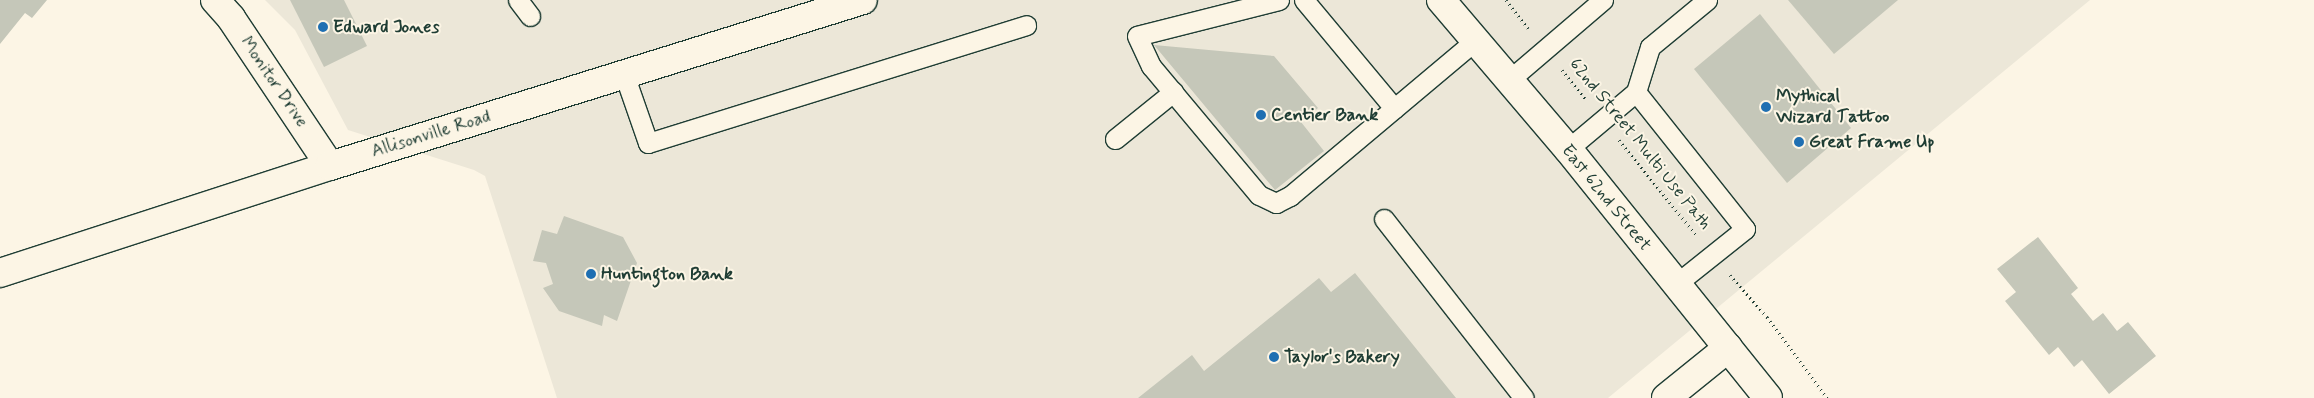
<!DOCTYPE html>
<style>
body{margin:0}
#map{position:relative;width:2314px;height:398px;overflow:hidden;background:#fcf5e5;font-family:Mynerve,sans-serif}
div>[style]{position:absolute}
.built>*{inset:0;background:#ece7d8}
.building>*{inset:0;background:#c5c7b9}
.path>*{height:3px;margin-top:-1.5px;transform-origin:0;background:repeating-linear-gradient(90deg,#1f3d34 0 1px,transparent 0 5px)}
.roads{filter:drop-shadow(1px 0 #1f3d34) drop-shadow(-1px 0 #1f3d34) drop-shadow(0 1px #1f3d34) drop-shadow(0 -1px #1f3d34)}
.lane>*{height:19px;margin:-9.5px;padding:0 9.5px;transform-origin:9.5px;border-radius:9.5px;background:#fcf5e5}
.street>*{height:28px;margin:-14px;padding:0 14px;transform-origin:14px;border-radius:14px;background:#fcf5e5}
.secondary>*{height:28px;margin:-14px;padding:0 14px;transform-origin:14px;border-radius:14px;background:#fcf5e5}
.dots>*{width:14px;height:14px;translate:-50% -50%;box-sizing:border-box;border:2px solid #fcf5e5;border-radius:50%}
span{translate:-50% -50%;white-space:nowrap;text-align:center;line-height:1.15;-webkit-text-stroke:4px #fcf5e5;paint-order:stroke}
.poi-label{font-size:18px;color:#1f3d34;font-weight:700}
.left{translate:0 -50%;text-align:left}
.street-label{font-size:18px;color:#1f3d34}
</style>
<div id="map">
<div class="built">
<div style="clip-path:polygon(265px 0,2090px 0,1608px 398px,557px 398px,485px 176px,474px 170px,348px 130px,295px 30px)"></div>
</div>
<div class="building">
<div style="clip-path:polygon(0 0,47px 0,32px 18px,25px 13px,0 44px)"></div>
<div style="clip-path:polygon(290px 0,344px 0,367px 46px,324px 67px)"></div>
<div style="clip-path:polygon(1788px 0,1898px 0,1834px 54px)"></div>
<div style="clip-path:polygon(1760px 14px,1851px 128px,1787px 183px,1694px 69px)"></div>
<div style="clip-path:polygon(1154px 45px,1274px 56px,1318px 108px,1301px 122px,1324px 151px,1275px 190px)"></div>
<div style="clip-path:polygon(564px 216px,623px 237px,637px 263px,617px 321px,604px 315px,602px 326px,559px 311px,543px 288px,553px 284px,546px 263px,533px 261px,542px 230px,557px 234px)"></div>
<div style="clip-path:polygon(2038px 237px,2078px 288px,2071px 294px,2093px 321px,2103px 313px,2117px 331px,2128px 322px,2156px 356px,2109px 394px,2082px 360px,2074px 367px,2058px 347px,2049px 355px,2005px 301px,2016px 292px,1997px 269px)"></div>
<div style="clip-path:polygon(1355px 273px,1456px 398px,1138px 398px,1192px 355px,1204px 371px,1319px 278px,1331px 292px)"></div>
</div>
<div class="path">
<div style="left:1506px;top:0;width:36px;rotate:52deg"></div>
<div style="left:1562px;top:70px;width:38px;rotate:51deg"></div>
<div style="left:1619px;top:140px;width:124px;rotate:50.9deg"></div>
<div style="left:1730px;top:275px;width:56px;rotate:48.6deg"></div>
<div style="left:1767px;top:317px;width:101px;rotate:53.5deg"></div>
</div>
<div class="roads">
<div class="lane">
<div style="left:518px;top:0;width:20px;rotate:53deg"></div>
<div style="left:1279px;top:0;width:146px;rotate:165.8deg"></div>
<div style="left:1137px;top:36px;width:33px;rotate:65deg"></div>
<div style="left:1151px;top:66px;width:168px;rotate:50.1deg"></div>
<div style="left:1259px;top:195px;width:19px;rotate:25deg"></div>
<div style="left:1276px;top:203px;width:16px;rotate:-27deg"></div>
<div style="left:1290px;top:196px;width:241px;rotate:-40deg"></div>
<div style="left:1304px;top:0;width:141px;rotate:50.2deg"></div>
<div style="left:624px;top:74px;width:73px;rotate:70.8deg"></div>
<div style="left:648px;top:143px;width:396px;rotate:-17.3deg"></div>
<div style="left:1508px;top:81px;width:125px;rotate:-40.5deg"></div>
<div style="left:1636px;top:92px;width:47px;rotate:-72.7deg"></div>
<div style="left:1650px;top:47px;width:74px;rotate:-39.5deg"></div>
<div style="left:1115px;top:139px;width:75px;rotate:-39deg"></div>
<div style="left:1568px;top:149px;width:89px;rotate:-40deg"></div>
<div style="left:1636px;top:92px;width:175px;rotate:51.5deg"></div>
<div style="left:1745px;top:229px;width:88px;rotate:141.4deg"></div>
<div style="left:1384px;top:219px;width:227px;rotate:52deg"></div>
</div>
<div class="street">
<div style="left:215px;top:0;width:24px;rotate:48deg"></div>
<div style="left:231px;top:18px;width:178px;rotate:56.2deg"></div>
</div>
<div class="secondary">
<div style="left:1441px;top:0;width:196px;rotate:49.6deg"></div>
<div style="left:1568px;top:149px;width:319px;rotate:51.2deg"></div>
<div style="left:0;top:273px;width:347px;rotate:-18deg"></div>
<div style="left:330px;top:166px;width:558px;rotate:-17.3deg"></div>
<div style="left:1666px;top:398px;width:80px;rotate:-38.9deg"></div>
</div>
</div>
<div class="dots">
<div style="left:323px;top:27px;background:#1f6fb2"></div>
<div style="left:1766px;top:107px;background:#1f6fb2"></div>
<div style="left:1261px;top:115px;background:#1f6fb2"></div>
<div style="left:1799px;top:142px;background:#1f6fb2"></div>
<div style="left:591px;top:274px;background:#1f6fb2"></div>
<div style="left:1274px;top:357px;background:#1f6fb2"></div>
</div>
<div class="poi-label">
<span class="left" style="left:333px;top:27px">Edward Jones</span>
<span class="left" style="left:1776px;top:107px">Mythical<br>Wizard Tattoo</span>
<span class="left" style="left:1271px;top:115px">Centier Bank</span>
<span class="left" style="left:1809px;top:142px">Great Frame Up</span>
<span class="left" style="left:601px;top:274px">Huntington Bank</span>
<span class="left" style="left:1284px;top:357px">Taylor's Bakery</span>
</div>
<div class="street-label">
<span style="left:274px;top:82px;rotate:56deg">Monitor Drive</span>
<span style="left:431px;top:134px;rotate:-17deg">Allisonville Road</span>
<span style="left:1640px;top:144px;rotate:51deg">62nd Street Multi Use Path</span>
<span style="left:1606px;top:198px;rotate:51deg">East 62nd Street</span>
</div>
</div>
